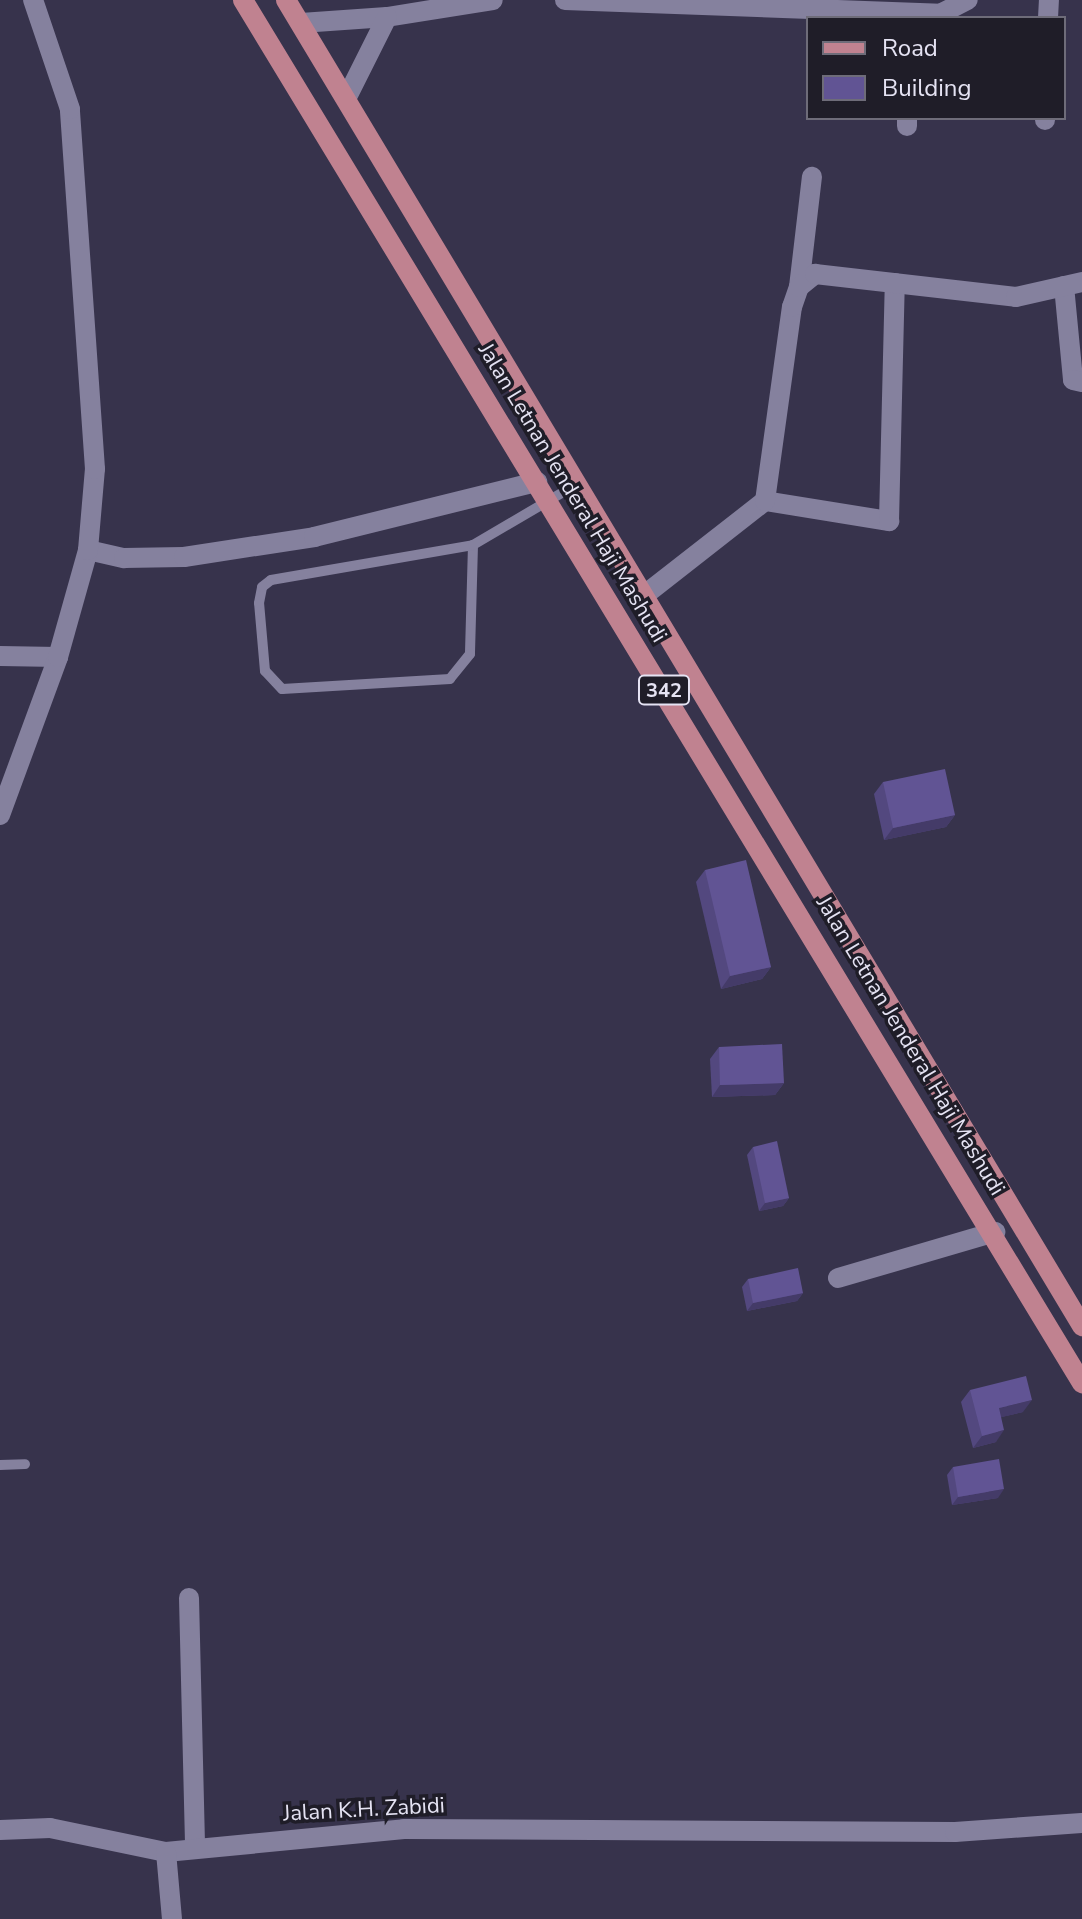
<!DOCTYPE html>
<style>
body{margin:0}
#map{position:relative;width:1082px;height:1919px;overflow:hidden;background:#37334c;font-family:"Nunito Sans",sans-serif}
div>[style]{position:absolute}
.lane>*{height:10px;margin:-5px;padding:0 5px;transform-origin:5px;border-radius:5px;background:#85819e}
.street>*{height:20px;margin:-10px;padding:0 10px;transform-origin:10px;border-radius:10px;background:#85819e}
.primary>*{height:20px;margin:-10px;padding:0 10px;transform-origin:10px;border-radius:10px;background:#c08290}
.wall>*{inset:0;background:#53487f}
.shaded-wall>*{inset:0;background:#443b68}
.building>*{inset:0;background:#615494}
span{translate:-50% -50%;white-space:nowrap;text-align:center;line-height:1.15;-webkit-text-stroke:7px #1f1d28;paint-order:stroke}
.shield-label span{padding:2px 6px;background:#1f1d28;border:2px solid;border-radius:6px;-webkit-text-stroke-width:0}
.shield-label{font-size:20px;color:#e5e3f3;font-weight:700}
.street-label{font-size:22px;color:#e5e3f3}
.legend{position:absolute;left:806px;top:16px;width:260px;height:104px;box-sizing:border-box;background:#1f1d28;border:2px solid #6e6c79;margin:0;padding:10px 14px;list-style:none;font-size:24px;color:#e5e3f3}
.legend li{display:flex;align-items:center;gap:16px;height:40px}
.legend b{width:40px;border:2px solid #6e6c79}
</style>
<div id="map">
<div class="lane">
<div style="left:473px;top:545px;width:109px;rotate:91.6deg"></div>
<div style="left:470px;top:654px;width:32px;rotate:129deg"></div>
<div style="left:450px;top:679px;width:168px;rotate:176.6deg"></div>
<div style="left:282px;top:689px;width:25px;rotate:-133deg"></div>
<div style="left:265px;top:671px;width:68px;rotate:-95deg"></div>
<div style="left:259px;top:603px;width:16px;rotate:-79deg"></div>
<div style="left:262px;top:587px;width:11px;rotate:-38deg"></div>
<div style="left:271px;top:580px;width:205px;rotate:-9.8deg"></div>
<div style="left:473px;top:545px;width:121px;rotate:-30.4deg"></div>
<div style="left:0;top:1465px;width:25px;rotate:-2deg"></div>
</div>
<div class="street">
<div style="left:565px;top:0;width:375px;rotate:2.1deg"></div>
<div style="left:940px;top:14px;width:31px;rotate:-27deg"></div>
<div style="left:1048px;top:18px;width:18px;rotate:-87deg"></div>
<div style="left:301px;top:23px;width:86px;rotate:-4deg"></div>
<div style="left:387px;top:17px;width:107px;rotate:-9.1deg"></div>
<div style="left:348px;top:95px;width:87px;rotate:-63.4deg"></div>
<div style="left:1045px;top:120px;width:2px;rotate:-90deg"></div>
<div style="left:907px;top:126px;width:8px;rotate:-90deg"></div>
<div style="left:1064px;top:286px;width:94px;rotate:84.5deg"></div>
<div style="left:1073px;top:380px;width:9px;rotate:13deg"></div>
<div style="left:799px;top:287px;width:111px;rotate:-83.3deg"></div>
<div style="left:765px;top:501px;width:126px;rotate:9.2deg"></div>
<div style="left:889px;top:521px;width:238px;rotate:-88.6deg"></div>
<div style="left:88px;top:550px;width:37px;rotate:13deg"></div>
<div style="left:124px;top:558px;width:60px;rotate:-1deg"></div>
<div style="left:184px;top:557px;width:132px;rotate:-8.7deg"></div>
<div style="left:314px;top:537px;width:230px;rotate:-13.9deg"></div>
<div style="left:642px;top:597px;width:156px;rotate:-38deg"></div>
<div style="left:765px;top:501px;width:196px;rotate:-82.1deg"></div>
<div style="left:792px;top:307px;width:21px;rotate:-71deg"></div>
<div style="left:799px;top:287px;width:21px;rotate:-39deg"></div>
<div style="left:815px;top:274px;width:202px;rotate:6.5deg"></div>
<div style="left:1016px;top:297px;width:68px;rotate:-12.8deg"></div>
<div style="left:0;top:656px;width:58px;rotate:1deg"></div>
<div style="left:0;top:815px;width:168px;rotate:-69.8deg"></div>
<div style="left:58px;top:657px;width:111px;rotate:-74.3deg"></div>
<div style="left:88px;top:550px;width:81px;rotate:-85.1deg"></div>
<div style="left:95px;top:469px;width:361px;rotate:-94deg"></div>
<div style="left:70px;top:109px;width:115px;rotate:-108.7deg"></div>
<div style="left:838px;top:1278px;width:164px;rotate:-16.3deg"></div>
<div style="left:189px;top:1598px;width:249px;rotate:88.6deg"></div>
<div style="left:0;top:1830px;width:50px;rotate:-2.3deg"></div>
<div style="left:50px;top:1828px;width:118px;rotate:11.7deg"></div>
<div style="left:166px;top:1852px;width:239px;rotate:-5.5deg"></div>
<div style="left:404px;top:1829px;width:551px;rotate:0.31deg"></div>
<div style="left:955px;top:1832px;width:127px;rotate:-4.1deg"></div>
<div style="left:166px;top:1852px;width:67px;rotate:84.9deg"></div>
</div>
<div class="primary">
<div style="left:243px;top:0;width:1618px;rotate:58.76deg"></div>
<div style="left:286px;top:0;width:1547px;rotate:59.02deg"></div>
</div>
<div class="wall">
<div style="clip-path:polygon(883px 782px,955px 815px,946px 827px,884px 840px,874px 794px)"></div>
<div style="clip-path:polygon(705px 870px,771px 967px,762px 979px,721px 989px,696px 882px)"></div>
<div style="clip-path:polygon(719px 1047px,784px 1083px,775px 1095px,712px 1097px,710px 1059px)"></div>
<div style="clip-path:polygon(753px 1147px,789px 1198px,783px 1206px,759px 1211px,747px 1155px)"></div>
<div style="clip-path:polygon(748px 1279px,803px 1293px,797px 1301px,747px 1311px,742px 1287px)"></div>
<div style="clip-path:polygon(970px 1390px,1023px 1412px,1001px 1417px,996px 1442px,973px 1448px,961px 1402px)"></div>
<div style="clip-path:polygon(953px 1467px,998px 1498px,952px 1505px,947px 1475px)"></div>
</div>
<div class="shaded-wall">
<div style="clip-path:polygon(955px 815px,946px 827px,884px 840px,893px 828px)"></div>
<div style="clip-path:polygon(771px 967px,762px 979px,721px 989px,730px 976px)"></div>
<div style="clip-path:polygon(784px 1083px,775px 1095px,712px 1097px,720px 1085px)"></div>
<div style="clip-path:polygon(789px 1198px,783px 1206px,759px 1211px,765px 1203px)"></div>
<div style="clip-path:polygon(803px 1293px,797px 1301px,747px 1311px,753px 1303px)"></div>
<div style="clip-path:polygon(1032px 1400px,1023px 1412px,990px 1420px,999px 1408px)"></div>
<div style="clip-path:polygon(1004px 1430px,996px 1442px,973px 1448px,982px 1436px)"></div>
<div style="clip-path:polygon(1004px 1489px,998px 1498px,952px 1505px,958px 1497px)"></div>
</div>
<div class="building">
<div style="clip-path:polygon(945px 769px,955px 815px,893px 828px,883px 782px)"></div>
<div style="clip-path:polygon(746px 860px,771px 967px,730px 976px,705px 870px)"></div>
<div style="clip-path:polygon(782px 1044px,784px 1083px,720px 1085px,719px 1047px)"></div>
<div style="clip-path:polygon(777px 1141px,789px 1198px,765px 1203px,753px 1147px)"></div>
<div style="clip-path:polygon(798px 1268px,803px 1293px,753px 1303px,748px 1279px)"></div>
<div style="clip-path:polygon(1026px 1376px,1032px 1400px,999px 1408px,1004px 1430px,982px 1436px,970px 1390px)"></div>
<div style="clip-path:polygon(999px 1459px,1004px 1489px,958px 1497px,953px 1467px)"></div>
</div>
<div class="shield-label">
<span style="left:664px;top:690px">342</span>
</div>
<div class="street-label">
<span style="left:572px;top:493px;rotate:59deg">Jalan Letnan Jenderal Haji Mashudi</span>
<span style="left:910px;top:1046px;rotate:59deg">Jalan Letnan Jenderal Haji Mashudi</span>
<span style="left:364px;top:1810px;rotate:-3deg">Jalan K.H. Zabidi</span>
</div>
<ul class="legend">
<li><b style="height:10px;background:#c08290"></b>Road</li>
<li><b style="height:22px;background:#615494"></b>Building</li>
</ul>
</div>
